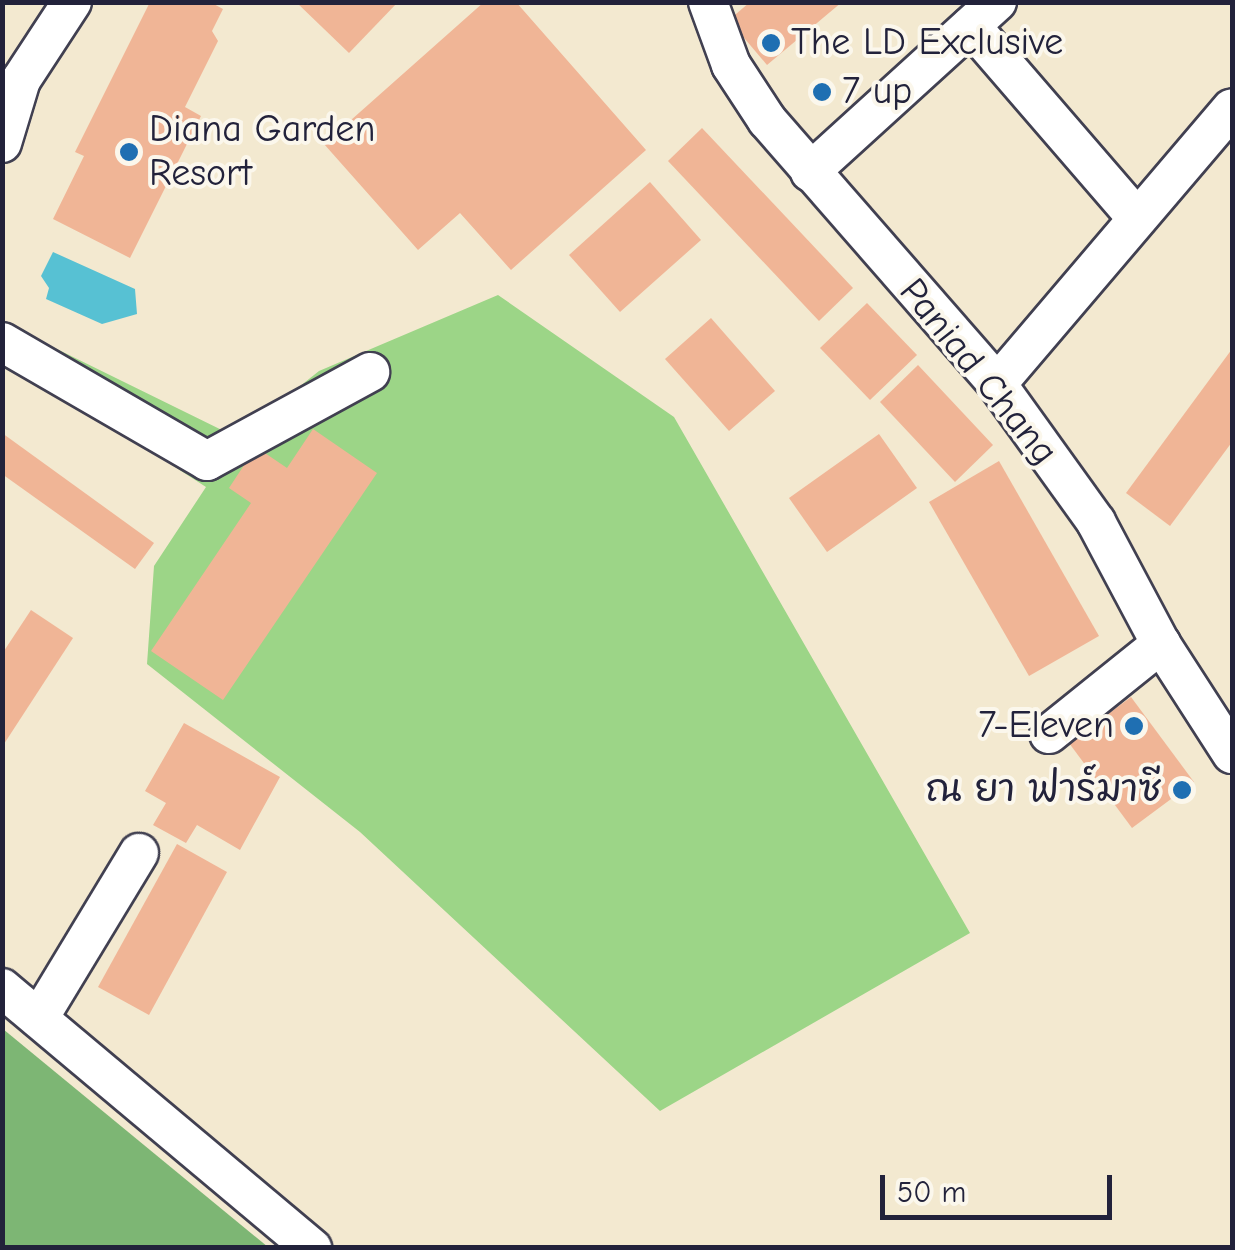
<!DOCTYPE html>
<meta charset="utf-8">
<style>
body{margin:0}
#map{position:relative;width:1235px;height:1250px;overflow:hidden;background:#f3e9d0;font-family:"Comic Neue","Playpen Sans Thai",sans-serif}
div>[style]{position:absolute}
.green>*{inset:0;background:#9cd587}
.forest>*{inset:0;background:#7db674}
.water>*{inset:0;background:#57c1d3}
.building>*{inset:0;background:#f0b596}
.roads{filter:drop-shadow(2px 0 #414051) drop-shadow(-2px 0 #414051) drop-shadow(0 2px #414051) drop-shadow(0 -2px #414051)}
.minor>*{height:38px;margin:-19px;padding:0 19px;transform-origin:19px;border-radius:19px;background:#fff}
.dots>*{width:28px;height:28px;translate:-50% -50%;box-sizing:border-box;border:5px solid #fbf7ec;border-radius:50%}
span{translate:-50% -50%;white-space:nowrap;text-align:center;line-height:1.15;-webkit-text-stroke:8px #fbf7ec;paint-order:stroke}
.poi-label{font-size:38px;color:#22223b}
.left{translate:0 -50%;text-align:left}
.right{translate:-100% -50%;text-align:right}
.street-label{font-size:38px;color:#22223b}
.frame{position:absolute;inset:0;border:5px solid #22223b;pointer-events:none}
.scale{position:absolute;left:880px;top:1175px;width:232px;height:45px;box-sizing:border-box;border:5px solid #22223b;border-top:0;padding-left:12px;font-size:30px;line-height:35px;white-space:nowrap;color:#22223b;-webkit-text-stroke:8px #fbf7ec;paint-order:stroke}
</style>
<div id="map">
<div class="green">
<div style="clip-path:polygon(498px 295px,674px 417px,970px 933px,660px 1111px,360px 832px,147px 664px,154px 566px,206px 487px,3px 356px,8px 325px,236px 437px,319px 371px)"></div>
</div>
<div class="forest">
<div style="clip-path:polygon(2px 1029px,3px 1029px,268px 1247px,3px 1247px)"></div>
</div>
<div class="water">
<div style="clip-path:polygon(53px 252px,135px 289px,137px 314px,102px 324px,46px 299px,49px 288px,41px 276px)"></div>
</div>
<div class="building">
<div style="clip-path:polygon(150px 2px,210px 2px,223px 9px,212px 31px,218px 41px,185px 107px,201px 116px,130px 258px,53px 219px,84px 156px,75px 152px)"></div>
<div style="clip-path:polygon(296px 2px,398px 2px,349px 53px)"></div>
<div style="clip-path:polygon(484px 2px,516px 2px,646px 150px,511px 270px,460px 213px,418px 250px,324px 144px)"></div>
<div style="clip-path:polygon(750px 2px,842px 2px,767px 65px,729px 20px)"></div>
<div style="clip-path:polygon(702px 128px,853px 288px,819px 321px,668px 161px)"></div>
<div style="clip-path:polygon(650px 182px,701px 240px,620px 312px,569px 255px)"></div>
<div style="clip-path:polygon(867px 303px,917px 355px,870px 400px,820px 348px)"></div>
<div style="clip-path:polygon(711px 318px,775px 391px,729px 431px,665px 359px)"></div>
<div style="clip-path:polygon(1232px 349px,1232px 442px,1170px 526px,1126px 493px)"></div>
<div style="clip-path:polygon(918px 365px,993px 445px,955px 482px,880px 402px)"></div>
<div style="clip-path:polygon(313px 429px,377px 473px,223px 700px,151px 651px,251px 503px,229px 488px,256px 447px,287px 468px)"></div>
<div style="clip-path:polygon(2px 433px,154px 543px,135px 569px,2px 474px)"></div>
<div style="clip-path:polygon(879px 434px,917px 488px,827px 552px,789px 498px)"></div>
<div style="clip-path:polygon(999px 461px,1099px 636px,1029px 676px,929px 502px)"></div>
<div style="clip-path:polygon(31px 610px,73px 638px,2px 747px,2px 654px)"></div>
<div style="clip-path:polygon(1131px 697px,1194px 782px,1132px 828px,1069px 743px)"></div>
<div style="clip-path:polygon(184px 723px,280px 777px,240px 850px,197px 825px,186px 843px,153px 825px,166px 803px,145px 791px)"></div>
<div style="clip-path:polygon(177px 844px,227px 872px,149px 1015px,98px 987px)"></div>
</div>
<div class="roads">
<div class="minor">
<div style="left:708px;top:2px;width:67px;rotate:69.9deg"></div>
<div style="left:731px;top:65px;width:66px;rotate:56.8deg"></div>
<div style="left:767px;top:120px;width:350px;rotate:48.9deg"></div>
<div style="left:997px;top:384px;width:170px;rotate:54.3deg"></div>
<div style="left:1096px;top:522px;width:138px;rotate:62deg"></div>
<div style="left:1161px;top:644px;width:131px;rotate:57.2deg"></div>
<div style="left:971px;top:26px;width:254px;rotate:49.2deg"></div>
<div style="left:2px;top:143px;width:66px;rotate:-73.2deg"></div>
<div style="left:21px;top:80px;width:93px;rotate:-56.8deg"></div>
<div style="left:810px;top:172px;width:253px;rotate:-42.3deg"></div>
<div style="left:2px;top:342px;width:237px;rotate:30.1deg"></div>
<div style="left:207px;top:461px;width:186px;rotate:-28.6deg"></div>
<div style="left:997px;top:384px;width:362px;rotate:-49.6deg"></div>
<div style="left:1049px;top:734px;width:144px;rotate:-38.8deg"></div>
<div style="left:2px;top:988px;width:405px;rotate:40deg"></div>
<div style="left:39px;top:1018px;width:193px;rotate:-58.8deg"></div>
</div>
</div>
<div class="dots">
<div style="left:771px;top:43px;background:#1f6fb2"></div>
<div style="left:822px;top:92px;background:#1f6fb2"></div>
<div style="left:129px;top:152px;background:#1f6fb2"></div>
<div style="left:1134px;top:726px;background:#1f6fb2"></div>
<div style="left:1182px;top:790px;background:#1f6fb2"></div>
</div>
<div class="poi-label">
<span class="left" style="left:791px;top:43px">The LD Exclusive</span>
<span class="left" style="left:842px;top:92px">7 up</span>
<span class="left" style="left:149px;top:152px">Diana Garden<br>Resort</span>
<span class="right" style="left:1114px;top:726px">7-Eleven</span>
<span class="right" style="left:1162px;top:790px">ณ ยา ฟาร์มาซี</span>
</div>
<div class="street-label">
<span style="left:978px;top:372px;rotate:51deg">Paniad Chang</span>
</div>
<div class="frame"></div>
<div class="scale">50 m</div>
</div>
